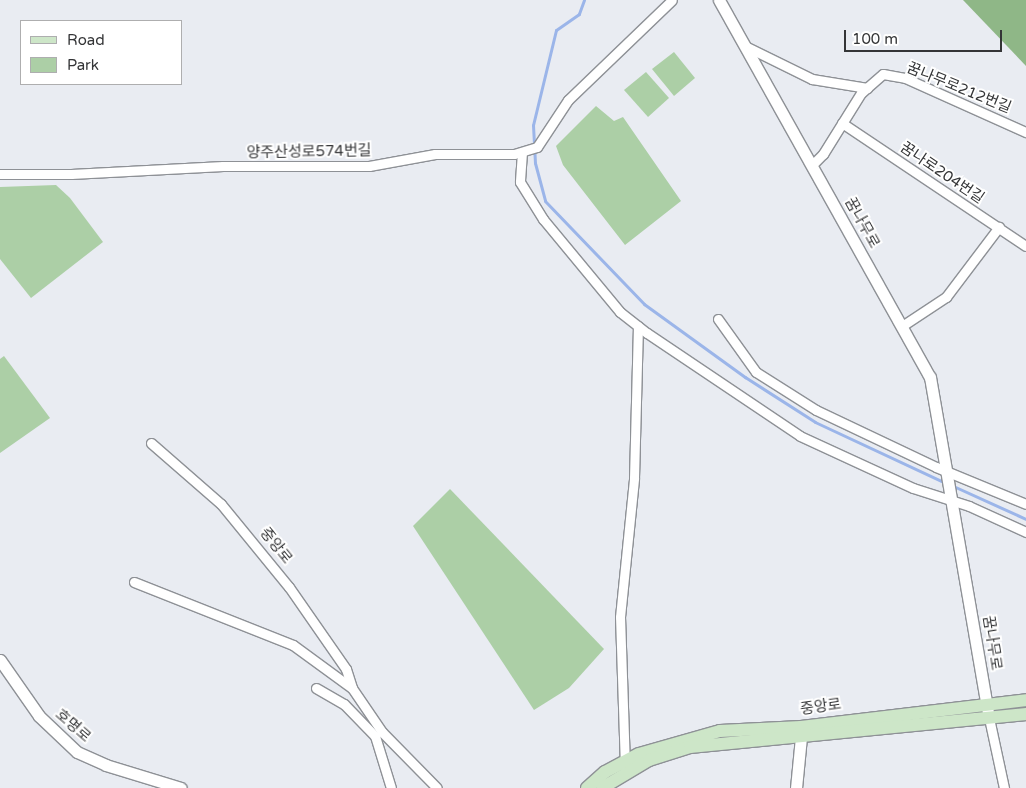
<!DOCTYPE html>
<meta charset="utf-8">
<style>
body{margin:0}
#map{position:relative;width:1026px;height:788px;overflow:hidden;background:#e9ecf2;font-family:"Varela Round","Noto Sans KR",sans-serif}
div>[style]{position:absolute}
.green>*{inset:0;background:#accfa6}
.forest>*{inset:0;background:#8fb787}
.stream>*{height:3px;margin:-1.5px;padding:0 1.5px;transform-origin:1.5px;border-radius:1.5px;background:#9bb5e9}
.roads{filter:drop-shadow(1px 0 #8e9196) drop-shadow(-1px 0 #8e9196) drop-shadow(0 1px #8e9196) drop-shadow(0 -1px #8e9196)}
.minor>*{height:9px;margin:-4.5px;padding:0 4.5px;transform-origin:4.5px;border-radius:4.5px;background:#fff}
.tertiary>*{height:11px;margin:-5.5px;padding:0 5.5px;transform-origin:5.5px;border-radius:5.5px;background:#fff}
.secondary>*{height:12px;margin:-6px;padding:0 6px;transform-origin:6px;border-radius:6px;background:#cde6c8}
span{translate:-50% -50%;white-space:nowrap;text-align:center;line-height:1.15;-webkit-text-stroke:4px #fff;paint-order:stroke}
.street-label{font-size:15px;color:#343537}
.legend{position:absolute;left:20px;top:20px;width:162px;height:65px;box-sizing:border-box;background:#fff;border:1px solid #aeaeaf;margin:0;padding:6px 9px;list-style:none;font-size:15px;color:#343537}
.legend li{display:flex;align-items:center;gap:10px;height:25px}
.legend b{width:25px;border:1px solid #aeaeaf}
.scale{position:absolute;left:844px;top:30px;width:158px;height:22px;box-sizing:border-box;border:2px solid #343537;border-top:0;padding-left:6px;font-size:15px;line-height:18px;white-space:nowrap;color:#343537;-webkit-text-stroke:4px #fff;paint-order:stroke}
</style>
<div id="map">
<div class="green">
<div style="clip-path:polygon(674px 52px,695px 78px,674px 96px,652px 69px)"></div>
<div style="clip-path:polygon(646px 72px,669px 98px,648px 117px,624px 90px)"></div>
<div style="clip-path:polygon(596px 106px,614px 121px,623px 117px,681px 201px,625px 245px,563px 165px,556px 146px)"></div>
<div style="clip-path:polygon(56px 185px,70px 198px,103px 242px,31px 298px,0 259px,0 187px)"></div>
<div style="clip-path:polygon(4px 356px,50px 418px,0 453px,0 359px)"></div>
<div style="clip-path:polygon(450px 489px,604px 649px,569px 688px,534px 710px,413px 526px)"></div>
</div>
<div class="forest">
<div style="clip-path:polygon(963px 0,1026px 0,1026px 66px)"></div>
</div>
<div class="stream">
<div style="left:584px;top:0;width:15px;rotate:110deg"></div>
<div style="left:579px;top:14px;width:28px;rotate:145deg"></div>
<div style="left:556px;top:30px;width:98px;rotate:103.6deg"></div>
<div style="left:533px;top:125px;width:38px;rotate:87deg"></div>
<div style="left:535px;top:163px;width:39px;rotate:75deg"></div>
<div style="left:545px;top:201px;width:143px;rotate:46.1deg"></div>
<div style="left:644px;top:304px;width:125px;rotate:35.9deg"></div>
<div style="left:745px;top:377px;width:83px;rotate:32.7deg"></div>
<div style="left:815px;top:422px;width:145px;rotate:25deg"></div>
<div style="left:951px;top:485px;width:82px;rotate:24.4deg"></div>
</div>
<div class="roads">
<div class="minor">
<div style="left:745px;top:46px;width:75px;rotate:26.2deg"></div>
<div style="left:812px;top:79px;width:56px;rotate:9.3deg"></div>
<div style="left:842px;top:123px;width:221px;rotate:33.8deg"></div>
<div style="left:522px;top:152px;width:30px;rotate:94deg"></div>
<div style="left:520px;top:182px;width:44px;rotate:58.1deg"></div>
<div style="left:543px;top:219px;width:121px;rotate:50.4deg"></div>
<div style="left:620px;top:312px;width:34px;rotate:38deg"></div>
<div style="left:647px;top:333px;width:184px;rotate:33.9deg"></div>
<div style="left:800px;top:436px;width:124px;rotate:24.7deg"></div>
<div style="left:913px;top:488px;width:59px;rotate:17.8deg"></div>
<div style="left:969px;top:506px;width:63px;rotate:24.5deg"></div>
<div style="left:812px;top:165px;width:16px;rotate:-45deg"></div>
<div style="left:823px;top:154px;width:72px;rotate:-58.1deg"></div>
<div style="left:861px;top:93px;width:29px;rotate:-41deg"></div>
<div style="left:883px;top:74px;width:22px;rotate:10deg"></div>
<div style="left:905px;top:78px;width:133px;rotate:24.1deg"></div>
<div style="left:0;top:174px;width:71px"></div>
<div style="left:71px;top:174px;width:152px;rotate:-3deg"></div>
<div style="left:223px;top:166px;width:146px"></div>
<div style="left:369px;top:166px;width:67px;rotate:-10.3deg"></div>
<div style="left:435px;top:154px;width:79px"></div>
<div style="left:514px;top:154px;width:24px;rotate:-17deg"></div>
<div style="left:537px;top:147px;width:56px;rotate:-56.6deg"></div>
<div style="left:568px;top:100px;width:144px;rotate:-43.9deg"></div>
<div style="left:718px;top:319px;width:65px;rotate:54.4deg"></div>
<div style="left:756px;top:372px;width:71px;rotate:32.3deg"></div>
<div style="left:816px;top:410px;width:133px;rotate:25.4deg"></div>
<div style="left:936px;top:467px;width:97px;rotate:22.3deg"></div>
<div style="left:902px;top:326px;width:53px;rotate:-33.4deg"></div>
<div style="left:946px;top:297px;width:88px;rotate:-52.9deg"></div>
<div style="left:151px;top:443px;width:93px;rotate:41.1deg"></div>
<div style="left:221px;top:504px;width:107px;rotate:50.7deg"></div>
<div style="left:289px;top:587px;width:100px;rotate:55.2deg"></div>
<div style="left:346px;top:669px;width:20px;rotate:72deg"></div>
<div style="left:134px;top:582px;width:171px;rotate:21.6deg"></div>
<div style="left:293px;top:645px;width:73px;rotate:36.1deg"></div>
<div style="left:352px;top:688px;width:53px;rotate:55.7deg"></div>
<div style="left:382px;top:732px;width:78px;rotate:45.5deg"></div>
<div style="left:316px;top:688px;width:32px;rotate:30deg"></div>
<div style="left:344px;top:704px;width:45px;rotate:45.9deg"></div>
<div style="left:375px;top:736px;width:54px;rotate:72.9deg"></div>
<div style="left:989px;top:718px;width:72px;rotate:77.9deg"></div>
<div style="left:625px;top:767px;width:150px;rotate:-91.9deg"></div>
<div style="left:620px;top:617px;width:140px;rotate:-84.2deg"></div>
<div style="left:634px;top:478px;width:152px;rotate:-88.5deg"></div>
</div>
<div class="tertiary">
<div style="left:719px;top:0;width:432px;rotate:60.8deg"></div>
<div style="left:930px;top:377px;width:341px;rotate:80.2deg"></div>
<div style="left:0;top:660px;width:68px;rotate:55.1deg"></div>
<div style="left:39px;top:716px;width:52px;rotate:43.5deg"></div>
<div style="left:77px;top:752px;width:32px;rotate:24deg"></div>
<div style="left:106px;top:765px;width:78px;rotate:17deg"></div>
<div style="left:796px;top:788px;width:51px;rotate:-84.4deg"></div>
</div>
<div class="secondary">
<div style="left:587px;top:788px;width:24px;rotate:-42deg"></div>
<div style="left:605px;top:772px;width:38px;rotate:-28deg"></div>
<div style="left:639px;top:754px;width:84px;rotate:-15.9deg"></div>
<div style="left:720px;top:731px;width:81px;rotate:-2.8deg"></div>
<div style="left:801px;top:727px;width:227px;rotate:-6.8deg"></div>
<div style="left:602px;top:788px;width:55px;rotate:-30.8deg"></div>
<div style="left:649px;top:760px;width:43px;rotate:-17.6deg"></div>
<div style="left:690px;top:747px;width:338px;rotate:-5.6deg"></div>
</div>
</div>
<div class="street-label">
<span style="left:959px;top:88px;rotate:22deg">꿈나무로212번길</span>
<span style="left:309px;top:152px;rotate:-1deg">양주산성로574번길</span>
<span style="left:942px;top:173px;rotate:34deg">꿈나로204번길</span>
<span style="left:862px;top:223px;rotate:61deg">꿈나무로</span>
<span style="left:276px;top:546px;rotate:51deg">중앙로</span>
<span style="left:992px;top:643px;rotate:81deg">꿈나무로</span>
<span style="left:821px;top:707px;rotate:-8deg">중앙로</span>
<span style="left:73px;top:726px;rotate:41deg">호명로</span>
</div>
<ul class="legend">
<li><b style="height:6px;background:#cde6c8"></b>Road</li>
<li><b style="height:14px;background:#accfa6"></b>Park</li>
</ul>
<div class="scale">100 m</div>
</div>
